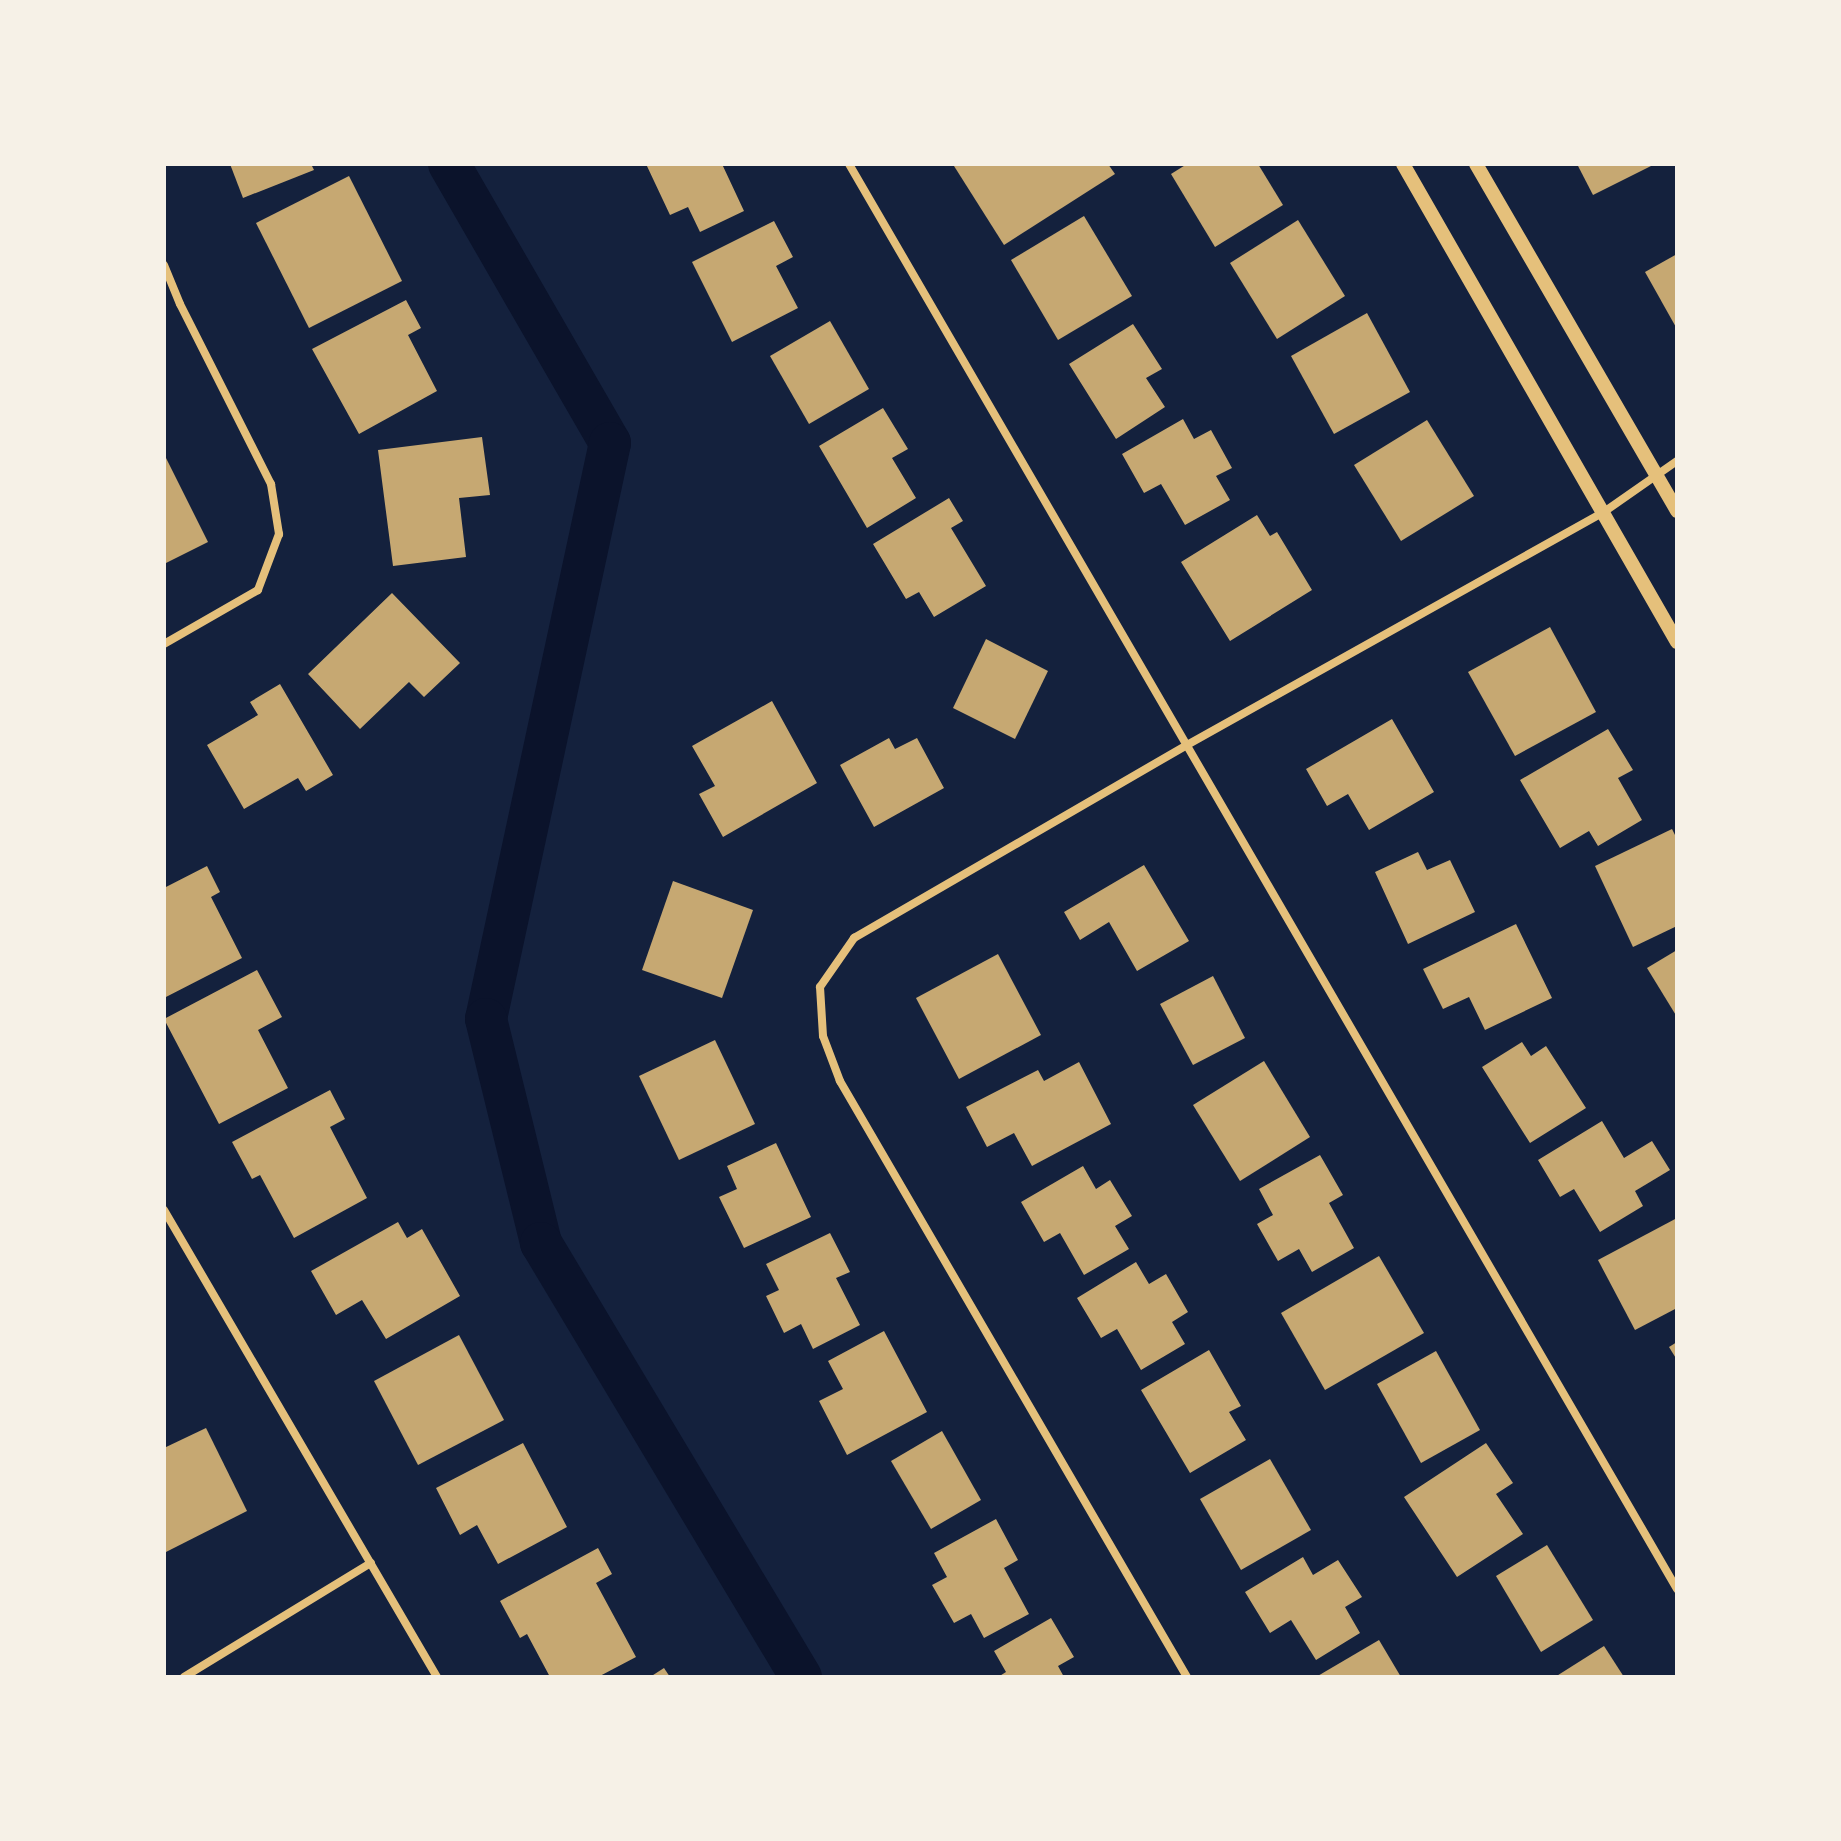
<!DOCTYPE html>
<style>
body{margin:0}
#map{position:relative;width:1841px;height:1841px;overflow:hidden;background:#14213d;font-family:Ubuntu,sans-serif}
div>[style]{position:absolute}
.canal>*{height:42px;margin:-21px;padding:0 21px;transform-origin:21px;border-radius:21px;background:#0b132b}
.building>*{inset:0;background:#c6a872}
.minor>*{height:8px;margin:-4px;padding:0 4px;transform-origin:4px;border-radius:4px;background:#e5c07b}
.tertiary>*{height:14px;margin:-7px;padding:0 7px;transform-origin:7px;border-radius:7px;background:#e5c07b}
span{translate:-50% -50%;white-space:nowrap;text-align:center;line-height:1.15;-webkit-text-stroke:6px #f6f1e7;paint-order:stroke}
.frame{position:absolute;inset:0;border:166px solid #f6f1e7;pointer-events:none}
</style>
<div id="map">
<div class="canal">
<div style="left:449px;top:164px;width:322px;rotate:60deg"></div>
<div style="left:610px;top:443px;width:589px;rotate:102.15deg"></div>
<div style="left:486px;top:1019px;width:231px;rotate:76.2deg"></div>
<div style="left:541px;top:1243px;width:506px;rotate:59.08deg"></div>
</div>
<div class="building">
<div style="clip-path:polygon(230px 164px,311px 164px,314px 170px,243px 198px)"></div>
<div style="clip-path:polygon(646px 164px,722px 164px,744px 211px,700px 232px,688px 207px,670px 215px)"></div>
<div style="clip-path:polygon(958px 164px,1108px 164px,1115px 174px,1004px 245px,954px 166px)"></div>
<div style="clip-path:polygon(1187px 164px,1258px 164px,1283px 205px,1215px 247px,1171px 174px)"></div>
<div style="clip-path:polygon(1577px 164px,1655px 164px,1593px 195px)"></div>
<div style="clip-path:polygon(349px 176px,402px 281px,309px 328px,256px 223px)"></div>
<div style="clip-path:polygon(1084px 216px,1132px 296px,1058px 340px,1011px 260px)"></div>
<div style="clip-path:polygon(1298px 220px,1345px 296px,1277px 339px,1230px 263px)"></div>
<div style="clip-path:polygon(774px 221px,793px 257px,776px 266px,798px 308px,732px 342px,692px 262px)"></div>
<div style="clip-path:polygon(1677px 254px,1677px 329px,1645px 272px)"></div>
<div style="clip-path:polygon(406px 300px,421px 328px,408px 335px,437px 391px,359px 434px,312px 349px)"></div>
<div style="clip-path:polygon(1367px 313px,1410px 392px,1334px 434px,1291px 356px)"></div>
<div style="clip-path:polygon(830px 321px,869px 389px,809px 424px,770px 356px)"></div>
<div style="clip-path:polygon(1133px 324px,1162px 369px,1146px 378px,1165px 407px,1116px 439px,1069px 364px)"></div>
<div style="clip-path:polygon(883px 408px,908px 449px,892px 458px,916px 498px,867px 528px,819px 446px)"></div>
<div style="clip-path:polygon(1183px 419px,1194px 439px,1211px 430px,1232px 468px,1216px 476px,1230px 500px,1185px 525px,1161px 484px,1144px 493px,1122px 454px)"></div>
<div style="clip-path:polygon(1427px 420px,1474px 496px,1401px 541px,1354px 465px)"></div>
<div style="clip-path:polygon(482px 437px,490px 495px,459px 498px,466px 557px,393px 566px,378px 450px)"></div>
<div style="clip-path:polygon(164px 454px,208px 542px,164px 564px)"></div>
<div style="clip-path:polygon(949px 498px,963px 521px,951px 528px,986px 586px,934px 617px,919px 592px,906px 599px,873px 544px)"></div>
<div style="clip-path:polygon(1257px 515px,1270px 536px,1277px 532px,1312px 590px,1230px 641px,1181px 562px)"></div>
<div style="clip-path:polygon(392px 593px,460px 663px,424px 697px,409px 682px,360px 729px,308px 674px)"></div>
<div style="clip-path:polygon(1550px 627px,1596px 712px,1515px 756px,1468px 672px)"></div>
<div style="clip-path:polygon(986px 639px,1048px 671px,1015px 739px,953px 708px)"></div>
<div style="clip-path:polygon(280px 684px,333px 775px,306px 791px,298px 778px,244px 809px,207px 745px,258px 715px,250px 702px)"></div>
<div style="clip-path:polygon(772px 701px,817px 783px,723px 837px,699px 794px,715px 786px,692px 746px)"></div>
<div style="clip-path:polygon(1392px 719px,1434px 792px,1369px 830px,1348px 794px,1327px 806px,1306px 769px)"></div>
<div style="clip-path:polygon(1608px 729px,1633px 770px,1618px 778px,1642px 820px,1598px 846px,1589px 831px,1560px 848px,1520px 780px)"></div>
<div style="clip-path:polygon(889px 738px,895px 749px,917px 738px,944px 788px,874px 827px,840px 765px)"></div>
<div style="clip-path:polygon(1672px 829px,1677px 839px,1677px 926px,1633px 947px,1595px 866px)"></div>
<div style="clip-path:polygon(1418px 852px,1427px 870px,1450px 860px,1475px 912px,1408px 944px,1375px 872px)"></div>
<div style="clip-path:polygon(1144px 865px,1189px 941px,1137px 971px,1109px 922px,1080px 940px,1064px 912px)"></div>
<div style="clip-path:polygon(207px 866px,220px 892px,211px 897px,242px 958px,164px 998px,164px 888px)"></div>
<div style="clip-path:polygon(673px 881px,753px 910px,722px 998px,642px 970px)"></div>
<div style="clip-path:polygon(1516px 924px,1552px 998px,1485px 1030px,1469px 997px,1443px 1009px,1423px 969px)"></div>
<div style="clip-path:polygon(1677px 950px,1677px 1017px,1647px 968px)"></div>
<div style="clip-path:polygon(998px 954px,1041px 1035px,959px 1079px,916px 998px)"></div>
<div style="clip-path:polygon(257px 970px,282px 1017px,258px 1030px,288px 1088px,219px 1124px,164px 1019px)"></div>
<div style="clip-path:polygon(1213px 976px,1245px 1038px,1193px 1065px,1160px 1004px)"></div>
<div style="clip-path:polygon(715px 1040px,755px 1124px,679px 1160px,639px 1076px)"></div>
<div style="clip-path:polygon(1522px 1042px,1531px 1056px,1546px 1046px,1586px 1108px,1530px 1143px,1482px 1067px)"></div>
<div style="clip-path:polygon(1264px 1061px,1310px 1137px,1240px 1181px,1193px 1105px)"></div>
<div style="clip-path:polygon(1079px 1062px,1111px 1124px,1032px 1166px,1014px 1133px,987px 1147px,966px 1107px,1038px 1070px,1044px 1081px)"></div>
<div style="clip-path:polygon(330px 1090px,345px 1119px,330px 1127px,367px 1198px,294px 1238px,260px 1175px,252px 1179px,232px 1142px)"></div>
<div style="clip-path:polygon(1602px 1121px,1624px 1158px,1652px 1141px,1670px 1170px,1635px 1191px,1643px 1206px,1600px 1232px,1574px 1189px,1560px 1197px,1538px 1160px)"></div>
<div style="clip-path:polygon(776px 1143px,811px 1217px,744px 1248px,719px 1197px,737px 1189px,727px 1166px)"></div>
<div style="clip-path:polygon(1320px 1155px,1343px 1195px,1329px 1203px,1354px 1248px,1312px 1272px,1299px 1249px,1278px 1261px,1257px 1224px,1273px 1215px,1259px 1189px)"></div>
<div style="clip-path:polygon(1083px 1166px,1096px 1189px,1110px 1180px,1132px 1216px,1115px 1226px,1129px 1249px,1084px 1275px,1060px 1233px,1044px 1242px,1021px 1202px)"></div>
<div style="clip-path:polygon(1677px 1218px,1677px 1308px,1635px 1330px,1598px 1260px)"></div>
<div style="clip-path:polygon(398px 1222px,407px 1238px,422px 1229px,460px 1296px,386px 1339px,362px 1300px,336px 1315px,311px 1271px)"></div>
<div style="clip-path:polygon(830px 1233px,850px 1272px,836px 1278px,860px 1325px,813px 1349px,801px 1324px,784px 1333px,766px 1296px,779px 1290px,766px 1264px)"></div>
<div style="clip-path:polygon(1379px 1256px,1424px 1333px,1325px 1390px,1281px 1313px)"></div>
<div style="clip-path:polygon(1136px 1262px,1149px 1284px,1166px 1274px,1188px 1312px,1172px 1322px,1185px 1344px,1141px 1370px,1117px 1329px,1101px 1338px,1077px 1298px)"></div>
<div style="clip-path:polygon(884px 1331px,927px 1412px,847px 1455px,819px 1401px,843px 1389px,828px 1361px)"></div>
<div style="clip-path:polygon(459px 1335px,504px 1420px,418px 1465px,374px 1381px)"></div>
<div style="clip-path:polygon(1677px 1342px,1677px 1360px,1669px 1347px)"></div>
<div style="clip-path:polygon(1209px 1350px,1241px 1406px,1229px 1412px,1246px 1440px,1190px 1473px,1141px 1390px)"></div>
<div style="clip-path:polygon(1436px 1351px,1480px 1430px,1421px 1463px,1377px 1384px)"></div>
<div style="clip-path:polygon(206px 1428px,247px 1511px,164px 1553px,164px 1448px)"></div>
<div style="clip-path:polygon(942px 1431px,981px 1500px,931px 1529px,891px 1461px)"></div>
<div style="clip-path:polygon(523px 1443px,567px 1527px,498px 1564px,477px 1525px,460px 1535px,436px 1488px)"></div>
<div style="clip-path:polygon(1486px 1443px,1513px 1483px,1496px 1494px,1523px 1534px,1457px 1577px,1404px 1497px)"></div>
<div style="clip-path:polygon(1270px 1459px,1311px 1530px,1241px 1570px,1200px 1499px)"></div>
<div style="clip-path:polygon(996px 1519px,1018px 1560px,1004px 1568px,1029px 1614px,984px 1638px,971px 1614px,954px 1623px,932px 1585px,947px 1577px,934px 1553px)"></div>
<div style="clip-path:polygon(1547px 1545px,1593px 1620px,1541px 1652px,1496px 1576px)"></div>
<div style="clip-path:polygon(598px 1548px,612px 1574px,596px 1583px,636px 1657px,598px 1677px,550px 1677px,527px 1634px,520px 1638px,500px 1601px)"></div>
<div style="clip-path:polygon(1303px 1557px,1313px 1575px,1338px 1560px,1362px 1597px,1345px 1607px,1360px 1633px,1316px 1660px,1291px 1620px,1270px 1633px,1245px 1592px)"></div>
<div style="clip-path:polygon(1051px 1618px,1074px 1657px,1058px 1666px,1064px 1677px,998px 1677px,1006px 1672px,994px 1651px)"></div>
<div style="clip-path:polygon(1379px 1640px,1401px 1677px,1316px 1677px)"></div>
<div style="clip-path:polygon(1604px 1646px,1624px 1677px,1555px 1677px)"></div>
<div style="clip-path:polygon(664px 1668px,670px 1677px,650px 1677px)"></div>
</div>
<div class="minor">
<div style="left:849px;top:164px;width:1648px;rotate:59.84deg"></div>
<div style="left:164px;top:265px;width:42px;rotate:67.7deg"></div>
<div style="left:180px;top:304px;width:202px;rotate:63.2deg"></div>
<div style="left:271px;top:484px;width:51px;rotate:80.9deg"></div>
<div style="left:279px;top:534px;width:60px;rotate:110.6deg"></div>
<div style="left:258px;top:590px;width:108px;rotate:150.1deg"></div>
<div style="left:164px;top:1210px;width:541px;rotate:59.69deg"></div>
<div style="left:184px;top:1677px;width:219px;rotate:-31.4deg"></div>
<div style="left:1187px;top:1677px;width:690px;rotate:-120.21deg"></div>
<div style="left:840px;top:1081px;width:48px;rotate:-110.7deg"></div>
<div style="left:823px;top:1036px;width:49px;rotate:-93.5deg"></div>
<div style="left:820px;top:987px;width:60px;rotate:-55.2deg"></div>
<div style="left:854px;top:938px;width:385px;rotate:-30.1deg"></div>
<div style="left:1187px;top:745px;width:474px;rotate:-29.2deg"></div>
<div style="left:1601px;top:514px;width:93px;rotate:-34.9deg"></div>
</div>
<div class="tertiary">
<div style="left:1403px;top:164px;width:551px;rotate:60.18deg"></div>
<div style="left:1476px;top:164px;width:401px;rotate:59.9deg"></div>
</div>
<div class="frame"></div>
</div>
